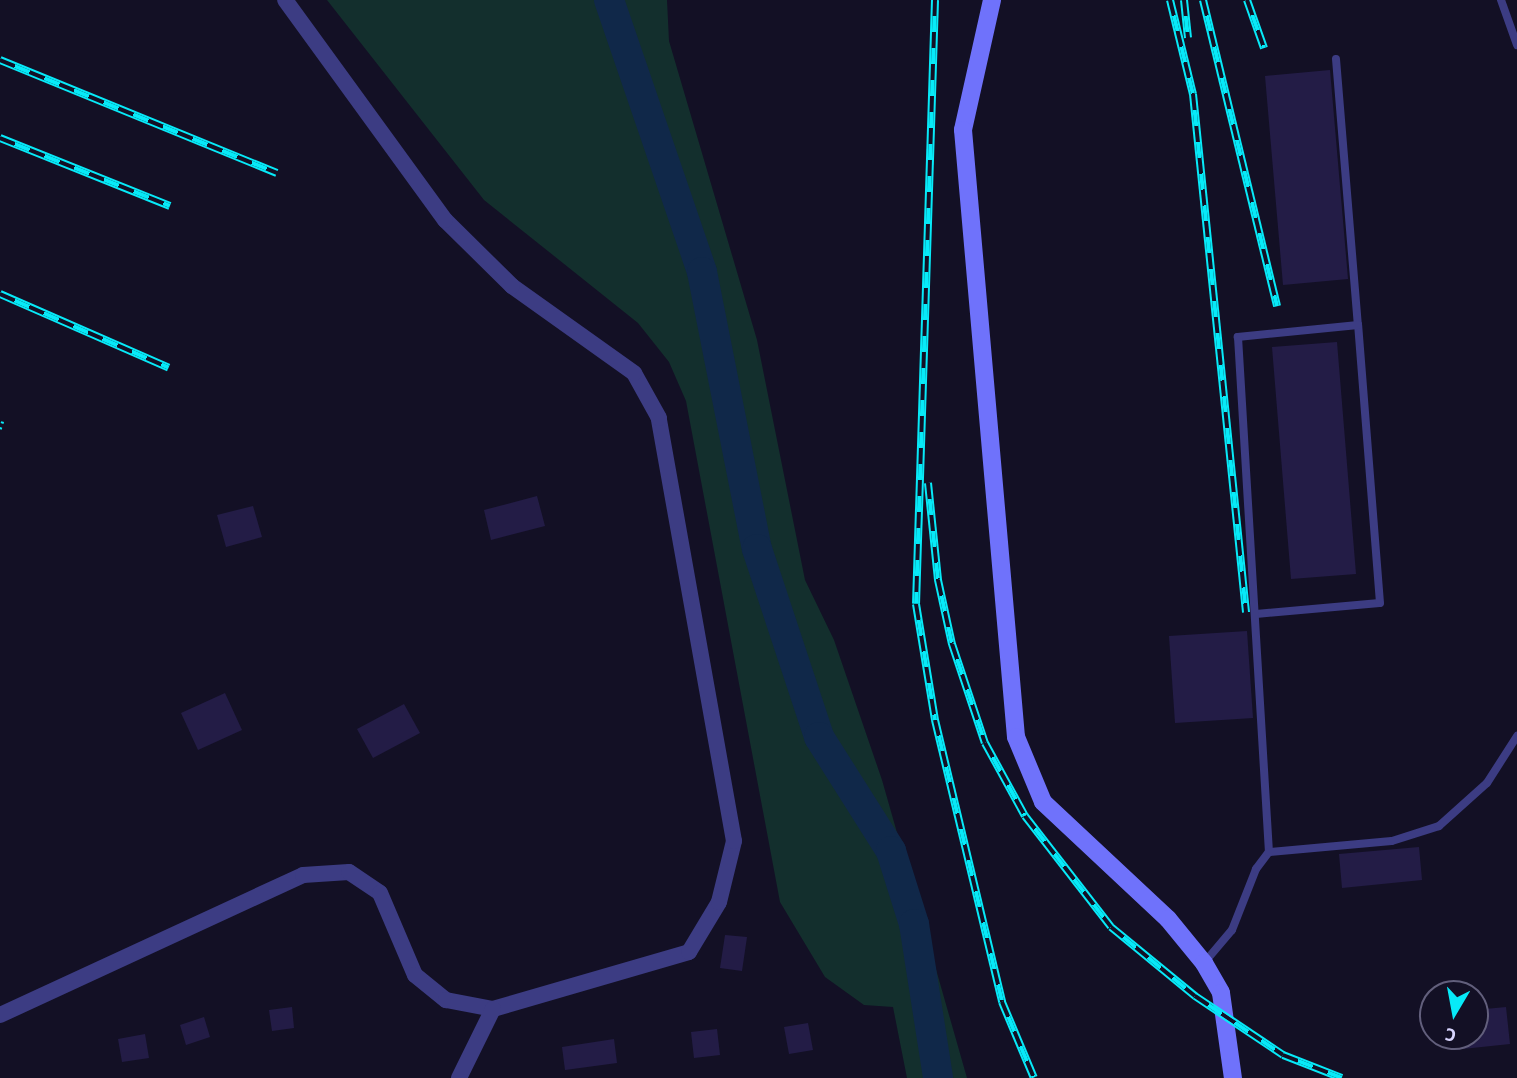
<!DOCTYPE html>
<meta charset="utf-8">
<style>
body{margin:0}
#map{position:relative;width:1517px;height:1078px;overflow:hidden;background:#131025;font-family:"Alegreya Sans",sans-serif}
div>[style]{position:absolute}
.green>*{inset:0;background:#132f2d}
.river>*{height:30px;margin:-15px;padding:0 15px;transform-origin:15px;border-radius:15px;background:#102849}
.building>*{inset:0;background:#231c46}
.lane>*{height:8px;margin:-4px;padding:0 4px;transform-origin:4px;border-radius:4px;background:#3c3c83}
.street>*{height:16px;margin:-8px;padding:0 8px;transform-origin:8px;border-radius:8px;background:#3c3c83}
.secondary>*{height:18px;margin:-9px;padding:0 9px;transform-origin:9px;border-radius:9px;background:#6f72fb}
.rail>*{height:8px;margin-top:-4px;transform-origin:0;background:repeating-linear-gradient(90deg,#131025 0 16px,#07eaf8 0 32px);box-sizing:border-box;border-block:2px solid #07eaf8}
span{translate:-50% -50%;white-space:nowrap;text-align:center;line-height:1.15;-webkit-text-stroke:5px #131025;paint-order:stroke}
.north{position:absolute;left:1419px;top:980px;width:70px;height:70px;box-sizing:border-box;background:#131025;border:2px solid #625f7c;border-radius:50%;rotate:190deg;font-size:19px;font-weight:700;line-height:28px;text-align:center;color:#d8d5fe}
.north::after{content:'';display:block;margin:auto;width:24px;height:32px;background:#07eaf8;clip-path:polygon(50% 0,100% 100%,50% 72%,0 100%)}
</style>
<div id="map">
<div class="green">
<div style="clip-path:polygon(327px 0,667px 0,669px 41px,757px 340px,805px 580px,834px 640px,882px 780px,967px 1078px,907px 1078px,893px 1007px,864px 1005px,825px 977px,780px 902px,686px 401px,669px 362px,638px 323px,484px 200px)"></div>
</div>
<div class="river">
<div style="left:609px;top:0;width:287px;rotate:71.1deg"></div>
<div style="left:702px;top:272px;width:282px;rotate:78.8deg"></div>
<div style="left:757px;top:549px;width:198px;rotate:71.7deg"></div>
<div style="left:819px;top:737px;width:135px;rotate:57.7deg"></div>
<div style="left:891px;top:851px;width:77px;rotate:72.5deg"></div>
<div style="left:914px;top:924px;width:156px;rotate:81.1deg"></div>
</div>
<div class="building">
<div style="clip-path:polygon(1330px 70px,1348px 279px,1283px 285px,1265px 76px)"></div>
<div style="clip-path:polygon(1337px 342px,1356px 574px,1291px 579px,1272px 347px)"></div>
<div style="clip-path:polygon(537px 496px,545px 526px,491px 540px,484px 510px)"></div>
<div style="clip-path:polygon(253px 506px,262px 537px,226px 547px,217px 515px)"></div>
<div style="clip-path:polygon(1247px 631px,1253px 718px,1175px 723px,1169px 636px)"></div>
<div style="clip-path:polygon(225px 693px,242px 730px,198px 750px,181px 713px)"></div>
<div style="clip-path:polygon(404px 704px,420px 733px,373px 758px,357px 729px)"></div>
<div style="clip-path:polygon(1419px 847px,1422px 880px,1342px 888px,1339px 854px)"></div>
<div style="clip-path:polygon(725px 935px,747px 937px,742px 971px,720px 968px)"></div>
<div style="clip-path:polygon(292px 1007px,294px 1028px,272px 1031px,269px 1010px)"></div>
<div style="clip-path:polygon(1506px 1007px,1510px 1044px,1453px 1050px,1452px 1036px,1475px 1036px,1475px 1010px)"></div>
<div style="clip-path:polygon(204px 1017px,210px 1037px,186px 1045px,180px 1025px)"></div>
<div style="clip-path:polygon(808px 1023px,813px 1050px,789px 1054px,784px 1027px)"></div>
<div style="clip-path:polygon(717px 1029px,720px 1055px,694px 1058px,691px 1032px)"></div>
<div style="clip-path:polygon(145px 1034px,149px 1058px,122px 1062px,118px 1039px)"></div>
<div style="clip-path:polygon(614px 1039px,617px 1063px,565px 1070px,562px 1047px)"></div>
</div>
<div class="lane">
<div style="left:1501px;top:0;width:48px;rotate:70.4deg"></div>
<div style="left:1336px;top:59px;width:267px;rotate:85.3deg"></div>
<div style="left:1256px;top:614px;width:124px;rotate:-5.1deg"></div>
<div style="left:1380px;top:603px;width:279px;rotate:-94.5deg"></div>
<div style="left:1358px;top:325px;width:121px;rotate:174.3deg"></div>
<div style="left:1238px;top:337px;width:516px;rotate:86.56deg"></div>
<div style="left:1204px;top:963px;width:43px;rotate:-49.7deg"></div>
<div style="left:1232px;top:930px;width:66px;rotate:-68.5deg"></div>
<div style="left:1256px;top:869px;width:21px;rotate:-53deg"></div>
<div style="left:1269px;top:852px;width:123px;rotate:-5.1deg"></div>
<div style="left:1392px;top:841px;width:49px;rotate:-17.7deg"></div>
<div style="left:1439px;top:826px;width:64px;rotate:-41.9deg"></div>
<div style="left:1487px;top:783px;width:56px;rotate:-57.4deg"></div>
</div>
<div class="street">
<div style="left:0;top:1015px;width:334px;rotate:-24.8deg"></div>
<div style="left:303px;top:875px;width:46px;rotate:-3.7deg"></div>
<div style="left:349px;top:872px;width:37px;rotate:34deg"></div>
<div style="left:380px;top:893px;width:89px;rotate:66.9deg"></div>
<div style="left:415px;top:975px;width:40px;rotate:39deg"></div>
<div style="left:446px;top:1000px;width:48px;rotate:10.8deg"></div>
<div style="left:493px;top:1009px;width:204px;rotate:-16.2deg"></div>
<div style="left:689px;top:952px;width:58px;rotate:-59deg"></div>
<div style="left:719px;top:902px;width:63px;rotate:-76.2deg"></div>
<div style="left:734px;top:841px;width:430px;rotate:-100.1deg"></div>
<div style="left:659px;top:418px;width:51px;rotate:-119.1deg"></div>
<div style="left:634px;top:373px;width:150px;rotate:-144.5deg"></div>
<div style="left:512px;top:286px;width:94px;rotate:-135.4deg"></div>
<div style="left:445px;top:220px;width:272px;rotate:-126deg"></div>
<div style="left:459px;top:1078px;width:77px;rotate:-63.8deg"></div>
</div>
<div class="secondary">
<div style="left:992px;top:0;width:133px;rotate:102.6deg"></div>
<div style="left:963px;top:130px;width:609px;rotate:85.01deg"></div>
<div style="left:1016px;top:737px;width:70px;rotate:67.4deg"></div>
<div style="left:1043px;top:802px;width:171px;rotate:43.1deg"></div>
<div style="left:1168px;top:919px;width:57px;rotate:50.7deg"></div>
<div style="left:1204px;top:963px;width:34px;rotate:60deg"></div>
<div style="left:1221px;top:993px;width:86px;rotate:82deg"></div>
</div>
<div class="rail">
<div style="left:935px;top:0;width:604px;rotate:91.8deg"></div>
<div style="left:916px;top:604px;width:118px;rotate:80.7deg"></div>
<div style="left:935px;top:720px;width:290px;rotate:76.6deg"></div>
<div style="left:1002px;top:1002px;width:82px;rotate:67.2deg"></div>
<div style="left:1170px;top:0;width:97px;rotate:76.3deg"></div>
<div style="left:1193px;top:94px;width:521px;rotate:84.16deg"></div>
<div style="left:1184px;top:0;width:38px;rotate:84deg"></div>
<div style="left:1203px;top:0;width:315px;rotate:76.4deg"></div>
<div style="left:1247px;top:0;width:51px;rotate:70.5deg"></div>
<div style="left:0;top:60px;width:299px;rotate:22.2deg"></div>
<div style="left:0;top:138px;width:183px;rotate:21.8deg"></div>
<div style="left:0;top:294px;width:184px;rotate:23.6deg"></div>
<div style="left:0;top:425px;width:3px;rotate:18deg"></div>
<div style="left:928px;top:483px;width:98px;rotate:84.1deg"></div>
<div style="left:938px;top:580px;width:66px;rotate:77.7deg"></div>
<div style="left:952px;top:644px;width:104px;rotate:71.6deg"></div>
<div style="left:985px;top:743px;width:83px;rotate:61.3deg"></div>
<div style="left:1025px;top:816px;width:140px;rotate:52.2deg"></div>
<div style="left:1111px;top:927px;width:109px;rotate:39.4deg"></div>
<div style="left:1195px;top:996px;width:106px;rotate:33.8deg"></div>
<div style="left:1283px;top:1055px;width:63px;rotate:21.3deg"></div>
</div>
<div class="north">С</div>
</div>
